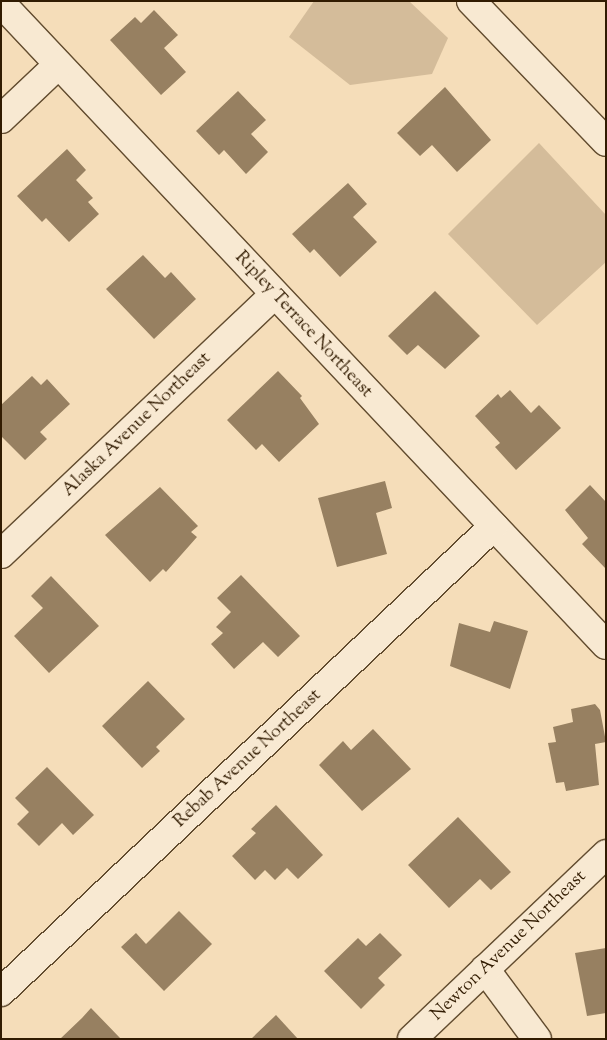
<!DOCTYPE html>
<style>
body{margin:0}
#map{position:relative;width:607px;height:1040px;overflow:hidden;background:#f5ddb9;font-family:"Sorts Mill Goudy",serif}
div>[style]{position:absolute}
.green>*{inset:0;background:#d4bc9a}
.building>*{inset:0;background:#978061}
.roads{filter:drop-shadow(1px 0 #624c2f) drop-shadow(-1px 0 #624c2f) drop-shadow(0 1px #624c2f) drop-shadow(0 -1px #624c2f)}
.minor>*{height:28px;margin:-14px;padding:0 14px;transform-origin:14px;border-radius:14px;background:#f8e9d2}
span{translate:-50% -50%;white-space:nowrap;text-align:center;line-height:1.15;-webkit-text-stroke:5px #f8e9d2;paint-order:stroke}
.street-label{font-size:18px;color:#311b01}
.frame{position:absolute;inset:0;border:2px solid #311b01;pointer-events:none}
</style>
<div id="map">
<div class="green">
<div style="clip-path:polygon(314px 1px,409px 1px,448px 38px,432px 74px,350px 85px,289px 37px)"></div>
<div style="clip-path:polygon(539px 143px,606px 215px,606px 262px,537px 325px,448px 234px)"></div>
</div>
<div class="building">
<div style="clip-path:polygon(154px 10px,178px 35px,164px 48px,186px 72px,161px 95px,110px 40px,135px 17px,141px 23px)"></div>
<div style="clip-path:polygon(445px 87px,491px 140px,457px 172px,432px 145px,420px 156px,397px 133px)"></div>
<div style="clip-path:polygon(238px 91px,266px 120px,251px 134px,268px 152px,246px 174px,224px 150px,219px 155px,196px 131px)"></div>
<div style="clip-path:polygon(67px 149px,86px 170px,76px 180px,93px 198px,88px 202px,99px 214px,69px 242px,46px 218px,42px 222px,17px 196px)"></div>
<div style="clip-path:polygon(348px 183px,367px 204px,353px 217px,377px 242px,340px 277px,314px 249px,310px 253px,292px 234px)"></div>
<div style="clip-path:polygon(143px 255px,165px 278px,171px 272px,196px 299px,154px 339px,106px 289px)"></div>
<div style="clip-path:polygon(435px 291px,480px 336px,445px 369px,418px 345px,407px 355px,388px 336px)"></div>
<div style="clip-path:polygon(278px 371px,302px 396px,300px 398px,319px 424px,279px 462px,262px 444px,256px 450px,227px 420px)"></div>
<div style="clip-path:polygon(32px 376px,41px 385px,47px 379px,70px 404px,40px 432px,47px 439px,25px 460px,1px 436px,1px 405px)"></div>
<div style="clip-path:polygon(510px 390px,531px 413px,539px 405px,561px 428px,516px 470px,495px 447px,500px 443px,475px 416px,498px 394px,501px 398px)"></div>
<div style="clip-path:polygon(385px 481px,392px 508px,376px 513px,387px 554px,337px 567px,318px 498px)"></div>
<div style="clip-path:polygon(590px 485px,606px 502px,606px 569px,582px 544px,588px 538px,565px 510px)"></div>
<div style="clip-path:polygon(160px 487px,198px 526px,191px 532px,197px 537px,166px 572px,163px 569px,150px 582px,105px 535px)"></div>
<div style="clip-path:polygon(241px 575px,300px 636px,278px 657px,263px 642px,234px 669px,211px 644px,223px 633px,216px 627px,231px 612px,217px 598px)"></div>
<div style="clip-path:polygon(51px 576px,99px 626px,49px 673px,14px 636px,43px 608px,31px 596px)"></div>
<div style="clip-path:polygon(494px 621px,528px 631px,510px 689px,450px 666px,459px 623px,490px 632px)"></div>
<div style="clip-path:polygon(148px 681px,185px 719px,156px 747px,160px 751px,142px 768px,102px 726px)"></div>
<div style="clip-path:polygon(595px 704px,600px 710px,606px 742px,595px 744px,599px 785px,566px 791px,564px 782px,556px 783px,548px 743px,556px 742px,553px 727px,573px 722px,571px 709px)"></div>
<div style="clip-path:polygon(373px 729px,411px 769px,362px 811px,319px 765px,343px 741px,351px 750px)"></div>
<div style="clip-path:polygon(47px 767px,94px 815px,73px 835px,62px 823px,39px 846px,17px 824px,29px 812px,15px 798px)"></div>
<div style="clip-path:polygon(276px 805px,323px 855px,298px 879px,287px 868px,275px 880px,265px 870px,255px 880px,232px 856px,256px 833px,251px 829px)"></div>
<div style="clip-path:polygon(458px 817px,511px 872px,491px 890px,480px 879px,449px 908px,408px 865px)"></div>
<div style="clip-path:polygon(179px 911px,212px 944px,164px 991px,121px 947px,136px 933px,146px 944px)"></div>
<div style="clip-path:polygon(380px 933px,402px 955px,378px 978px,385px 985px,361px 1009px,324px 971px,358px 938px,366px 946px)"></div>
<div style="clip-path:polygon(606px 948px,606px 1013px,587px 1016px,575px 953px)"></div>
<div style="clip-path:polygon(91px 1008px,121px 1039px,60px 1039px,82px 1018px)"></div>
<div style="clip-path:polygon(276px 1015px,298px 1039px,251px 1039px)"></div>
</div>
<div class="roads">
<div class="minor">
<div style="left:471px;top:1px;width:195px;rotate:46.2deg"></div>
<div style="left:1px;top:3px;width:882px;rotate:46.7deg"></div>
<div style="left:1px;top:119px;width:79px;rotate:-43.5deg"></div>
<div style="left:1px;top:554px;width:376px;rotate:-43.5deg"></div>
<div style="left:485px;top:969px;width:87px;rotate:53.4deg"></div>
<div style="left:1px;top:992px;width:678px;rotate:-43.39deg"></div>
<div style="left:412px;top:1039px;width:268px;rotate:-43.6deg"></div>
</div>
</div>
<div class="street-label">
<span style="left:303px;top:325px;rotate:47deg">Ripley Terrace Northeast</span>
<span style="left:137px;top:425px;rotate:-44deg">Alaska Avenue Northeast</span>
<span style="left:248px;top:759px;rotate:-43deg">Rebab Avenue Northeast</span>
<span style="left:509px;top:946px;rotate:-44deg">Newton Avenue Northeast</span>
</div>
<div class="frame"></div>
</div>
